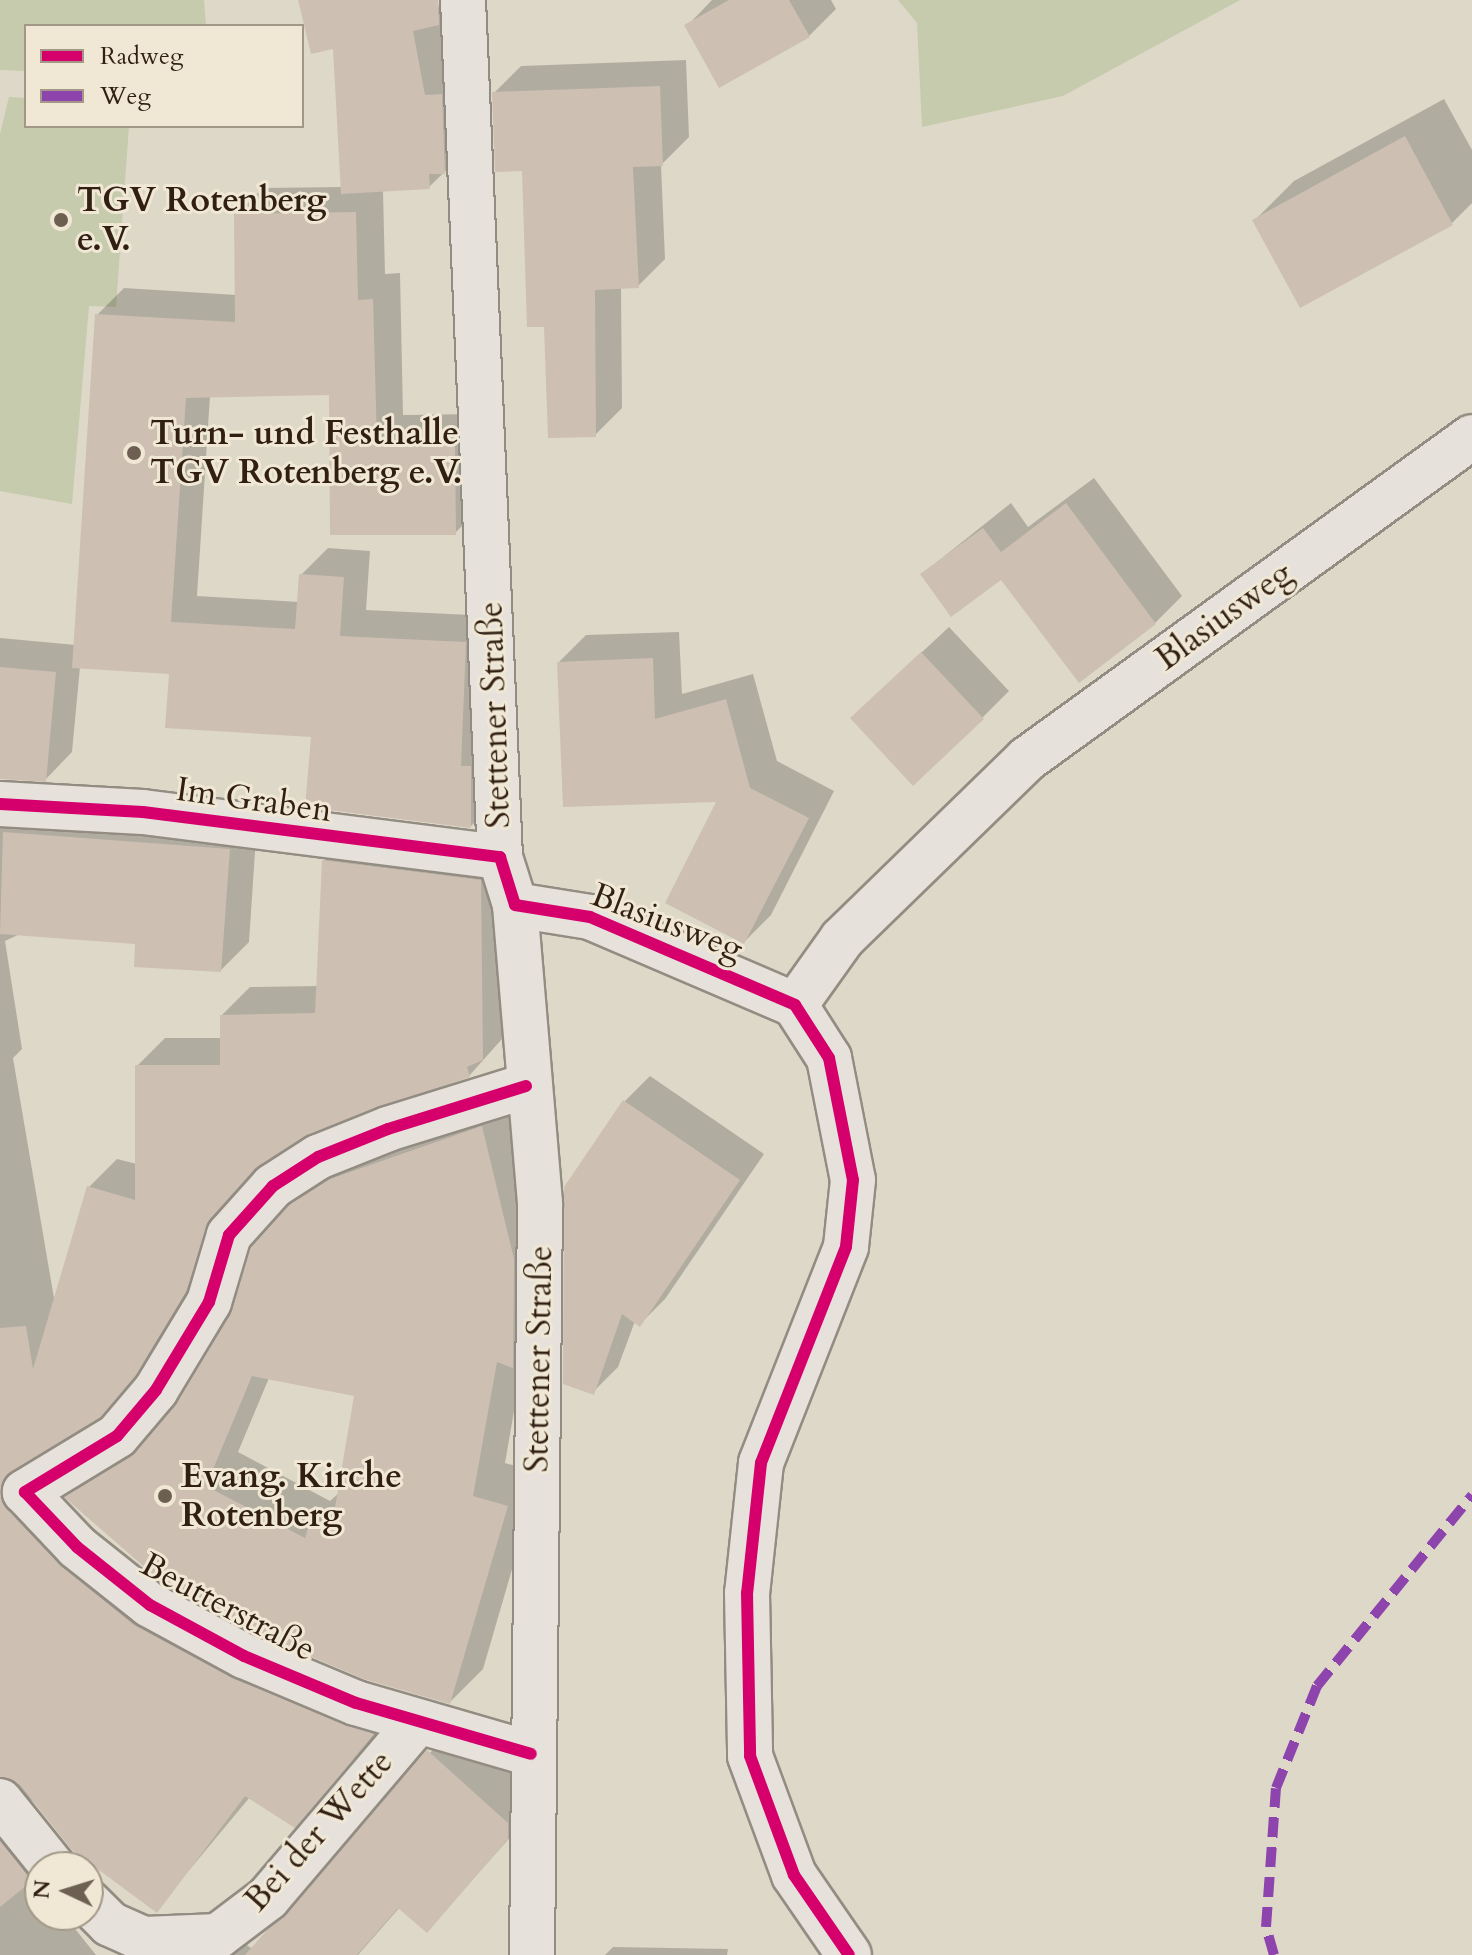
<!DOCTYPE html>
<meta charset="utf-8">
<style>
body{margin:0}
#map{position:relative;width:1472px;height:1955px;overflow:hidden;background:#ded8c8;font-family:Cardo,serif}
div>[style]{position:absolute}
.green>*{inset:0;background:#c5cbac}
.shadow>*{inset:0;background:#0003}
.building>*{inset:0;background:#cebfb3}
.roads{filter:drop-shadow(2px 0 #928c82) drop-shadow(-2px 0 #928c82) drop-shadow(0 2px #928c82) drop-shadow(0 -2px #928c82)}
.street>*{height:44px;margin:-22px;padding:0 22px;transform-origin:22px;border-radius:22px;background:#e6e2db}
.secondary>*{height:44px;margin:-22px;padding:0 22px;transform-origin:22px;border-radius:22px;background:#e6e2db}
.quiet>*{height:10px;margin-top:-5px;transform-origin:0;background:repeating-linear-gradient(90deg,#8e44ad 0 20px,transparent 0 30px)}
.cycleway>*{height:12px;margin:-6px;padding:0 6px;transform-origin:6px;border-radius:6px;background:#d6006c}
.dots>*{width:22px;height:22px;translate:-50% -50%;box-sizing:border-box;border:4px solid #f0e8d5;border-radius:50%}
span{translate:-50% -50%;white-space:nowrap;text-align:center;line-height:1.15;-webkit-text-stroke:6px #f0e8d5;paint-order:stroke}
.poi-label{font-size:34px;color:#301f12;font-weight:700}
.left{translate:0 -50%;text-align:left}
.street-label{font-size:34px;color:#301f12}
.legend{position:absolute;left:24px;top:24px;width:280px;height:104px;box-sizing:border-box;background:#f0e8d5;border:2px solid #a39887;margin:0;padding:10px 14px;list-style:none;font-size:24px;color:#301f12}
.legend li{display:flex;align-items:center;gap:16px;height:40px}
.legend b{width:40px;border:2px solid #a39887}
.north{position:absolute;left:24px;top:1851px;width:80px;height:80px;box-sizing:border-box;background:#f0e8d5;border:2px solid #a39887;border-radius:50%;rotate:274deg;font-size:22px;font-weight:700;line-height:32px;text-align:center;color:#301f12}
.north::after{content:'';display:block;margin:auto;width:28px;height:36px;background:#6d6052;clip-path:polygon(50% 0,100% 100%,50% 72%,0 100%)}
</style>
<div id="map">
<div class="green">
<div style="clip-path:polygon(0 0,204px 0,206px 26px,26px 26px,26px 71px,0 70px)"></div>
<div style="clip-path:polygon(898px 0,1240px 0,1063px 96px,922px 127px,917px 23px)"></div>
<div style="clip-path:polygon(9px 97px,26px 98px,26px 126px,129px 126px,116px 307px,89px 306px,72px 504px,0 491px,0 134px)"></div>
</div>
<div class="shadow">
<div style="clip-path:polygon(300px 0,437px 0,472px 145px,429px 187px,383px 190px,385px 274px,400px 273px,403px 415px,482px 414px,482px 506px,455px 533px,331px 393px,210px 396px,197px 596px,299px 602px,301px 575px,328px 548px,370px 551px,366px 610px,492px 616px,498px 799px,471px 826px,313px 735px,171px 672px,80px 667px,72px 752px,45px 780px,0 777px,0 638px,76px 645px,97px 315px,124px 288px,237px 295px,236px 215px,263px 188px,342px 187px,335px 46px)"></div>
<div style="clip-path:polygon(712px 0,831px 0,836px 9px,809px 36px,687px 26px)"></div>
<div style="clip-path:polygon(686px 60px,689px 137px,661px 165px,665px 259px,638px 286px,621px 287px,622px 408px,595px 435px,546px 325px,524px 169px,494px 93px,521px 66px)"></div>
<div style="clip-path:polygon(1444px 99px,1472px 150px,1472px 203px,1452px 223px,1255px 220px,1294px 181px)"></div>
<div style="clip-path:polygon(1094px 478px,1182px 596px,1155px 623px,1002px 577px,922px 574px,1011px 503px,1028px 527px)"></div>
<div style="clip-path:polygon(949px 627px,1009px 691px,982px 718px,879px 692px)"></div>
<div style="clip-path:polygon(679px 632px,682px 694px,753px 674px,777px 761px,834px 791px,771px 915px,744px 942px,719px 800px,559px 662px,586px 635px)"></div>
<div style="clip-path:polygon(46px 806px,257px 822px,249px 942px,221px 970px,138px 942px,20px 934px,5px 941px,22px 1049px,13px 1058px,55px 1304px,89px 1187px,117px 1159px,137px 1164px,137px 1066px,165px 1038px,222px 1038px,222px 1015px,250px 987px,318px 986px,324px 861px,352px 833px,508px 852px,510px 1030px,469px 1076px,308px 1132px,261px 1163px,238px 1189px,213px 1262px,128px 1386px,99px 1415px,0 1455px,0 828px)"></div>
<div style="clip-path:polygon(650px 1076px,764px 1154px,665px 1299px,640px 1324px,635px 1321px,618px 1367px,593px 1392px,625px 1101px)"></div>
<div style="clip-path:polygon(evenodd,515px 1094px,524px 1354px,505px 1463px,540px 1473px,483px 1669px,450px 1702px,67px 1497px,177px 1407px,291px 1207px,325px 1172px,515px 1094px,269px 1378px,357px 1394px,340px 1492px,330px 1501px,238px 1452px,269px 1378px)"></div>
<div style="clip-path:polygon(44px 1488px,91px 1537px,168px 1598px,402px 1704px,295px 1825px,250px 1797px,156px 1910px,6px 1778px,40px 1885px,40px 1915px,64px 1915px,96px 1955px,0 1955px,0 1529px)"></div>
<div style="clip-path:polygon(458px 1722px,537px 1793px,537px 1807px,427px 1931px,400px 1907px,358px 1955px,171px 1955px,227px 1933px,253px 1949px)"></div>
<div style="clip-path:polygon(613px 1947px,728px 1949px,727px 1955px,605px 1955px)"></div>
</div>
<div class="building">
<div style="clip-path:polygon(298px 0,438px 0,439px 25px,413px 31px,425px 95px,442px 94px,445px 174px,429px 174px,430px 189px,341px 194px,333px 49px,311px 54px)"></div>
<div style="clip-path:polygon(729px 0,789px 0,810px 37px,719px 88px,684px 25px)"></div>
<div style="clip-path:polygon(660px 86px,663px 166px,633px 167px,639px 288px,595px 290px,596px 437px,548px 438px,544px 327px,527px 327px,522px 171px,495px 172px,492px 92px)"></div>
<div style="clip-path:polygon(1405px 136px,1453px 225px,1300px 308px,1252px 220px)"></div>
<div style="clip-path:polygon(356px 212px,358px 300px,373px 299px,377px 441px,455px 441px,456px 535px,330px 535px,329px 395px,186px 398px,171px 622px,295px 629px,299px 574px,344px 577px,340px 636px,466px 642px,461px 766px,471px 766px,471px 828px,305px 807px,311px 737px,165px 728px,169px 674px,72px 668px,95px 314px,235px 322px,234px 214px)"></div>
<div style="clip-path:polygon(1066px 503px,1156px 624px,1079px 683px,1001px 580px,951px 617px,920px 574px,983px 528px,1001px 552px)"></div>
<div style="clip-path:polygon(921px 652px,984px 719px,913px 786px,850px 718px)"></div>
<div style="clip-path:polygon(653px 658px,655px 719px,726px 699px,750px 788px,809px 818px,744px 944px,665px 903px,716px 802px,563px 807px,557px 662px)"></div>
<div style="clip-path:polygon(0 667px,56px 672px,46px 782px,0 779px)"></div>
<div style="clip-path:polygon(3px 832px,230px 849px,221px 972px,134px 967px,135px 944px,0 934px)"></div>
<div style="clip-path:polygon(322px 860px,481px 880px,483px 1060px,467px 1067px,470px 1077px,309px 1134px,255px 1169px,210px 1219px,186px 1292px,136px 1375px,101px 1417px,2px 1482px,7px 1509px,61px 1566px,134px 1625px,234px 1679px,374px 1734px,295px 1828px,245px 1796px,157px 1913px,72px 1850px,20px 1785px,0 1777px,0 1328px,26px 1326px,33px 1369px,87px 1186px,135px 1200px,135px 1065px,220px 1065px,220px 1015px,315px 1013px)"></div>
<div style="clip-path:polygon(623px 1100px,740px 1180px,640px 1327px,622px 1314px,594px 1395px,563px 1384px,564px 1187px)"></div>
<div style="clip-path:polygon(evenodd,482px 1126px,514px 1259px,513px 1368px,497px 1362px,473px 1496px,508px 1506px,450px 1704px,364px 1679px,255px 1633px,164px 1584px,64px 1497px,130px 1457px,175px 1406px,230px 1315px,251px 1248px,289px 1205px,330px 1179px,482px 1126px,252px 1376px,354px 1396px,332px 1525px,311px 1518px,305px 1538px,206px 1486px,252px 1376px)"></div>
<div style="clip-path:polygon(427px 1750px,508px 1823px,508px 1839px,427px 1933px,398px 1908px,357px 1955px,245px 1955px)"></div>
<div style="clip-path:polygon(0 1841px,32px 1881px,0 1907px)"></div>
</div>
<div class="roads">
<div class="street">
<div style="left:463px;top:0;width:858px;rotate:87.53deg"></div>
<div style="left:500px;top:857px;width:50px;rotate:72.6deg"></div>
<div style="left:0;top:804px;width:143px;rotate:3.2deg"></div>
<div style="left:143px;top:812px;width:360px;rotate:7.2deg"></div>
<div style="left:795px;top:1005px;width:81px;rotate:-54.5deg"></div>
<div style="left:842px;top:939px;width:258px;rotate:-44.2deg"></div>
<div style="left:1027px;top:759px;width:549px;rotate:-35.89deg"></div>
<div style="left:526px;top:1086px;width:145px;rotate:162.7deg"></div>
<div style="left:388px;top:1129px;width:75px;rotate:158.2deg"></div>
<div style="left:318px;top:1157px;width:54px;rotate:147.2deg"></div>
<div style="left:273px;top:1186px;width:66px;rotate:131.9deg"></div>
<div style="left:229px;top:1235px;width:70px;rotate:106.6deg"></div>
<div style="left:209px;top:1302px;width:103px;rotate:121.1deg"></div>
<div style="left:156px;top:1390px;width:60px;rotate:130.3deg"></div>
<div style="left:117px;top:1436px;width:108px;rotate:148.7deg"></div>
<div style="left:25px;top:1492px;width:76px;rotate:46.6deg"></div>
<div style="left:77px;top:1547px;width:93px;rotate:38.5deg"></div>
<div style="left:150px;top:1605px;width:107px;rotate:28.5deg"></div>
<div style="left:244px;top:1656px;width:121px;rotate:22.8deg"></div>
<div style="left:356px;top:1703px;width:182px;rotate:16.2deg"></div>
<div style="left:0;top:1801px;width:85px;rotate:51.2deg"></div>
<div style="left:88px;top:1902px;width:31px;rotate:45deg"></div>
<div style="left:110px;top:1924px;width:37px;rotate:24deg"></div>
<div style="left:144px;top:1939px;width:74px;rotate:-2.3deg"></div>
<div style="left:218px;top:1936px;width:63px;rotate:-37.2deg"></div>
<div style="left:268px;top:1898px;width:230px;rotate:-49.6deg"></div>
</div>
<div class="secondary">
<div style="left:532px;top:1955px;width:752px;rotate:-89.39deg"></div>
<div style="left:540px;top:1203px;width:299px;rotate:-94.8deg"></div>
<div style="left:515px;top:905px;width:76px;rotate:9.1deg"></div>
<div style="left:590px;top:917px;width:223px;rotate:23.2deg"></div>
<div style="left:795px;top:1005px;width:63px;rotate:57.3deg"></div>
<div style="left:829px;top:1058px;width:124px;rotate:78.9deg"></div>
<div style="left:853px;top:1180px;width:67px;rotate:96deg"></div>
<div style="left:846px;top:1247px;width:232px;rotate:111.5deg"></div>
<div style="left:761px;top:1463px;width:131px;rotate:96.1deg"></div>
<div style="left:747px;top:1593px;width:163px;rotate:88.9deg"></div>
<div style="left:750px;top:1756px;width:127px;rotate:69.7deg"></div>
<div style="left:794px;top:1875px;width:97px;rotate:55.5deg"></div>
</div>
</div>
<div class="quiet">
<div style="left:1274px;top:1955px;width:29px;rotate:-106deg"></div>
<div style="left:1266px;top:1927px;width:139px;rotate:-85.9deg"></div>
<div style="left:1276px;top:1788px;width:110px;rotate:-68.1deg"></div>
<div style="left:1317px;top:1686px;width:246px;rotate:-50.9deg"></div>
</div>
<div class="cycleway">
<div style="left:0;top:804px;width:143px;rotate:3.2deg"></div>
<div style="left:143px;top:812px;width:360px;rotate:7.2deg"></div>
<div style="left:500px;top:857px;width:50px;rotate:72.6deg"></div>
<div style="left:515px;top:905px;width:76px;rotate:9.1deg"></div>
<div style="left:590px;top:917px;width:223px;rotate:23.2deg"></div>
<div style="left:795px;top:1005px;width:63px;rotate:57.3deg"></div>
<div style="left:829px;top:1058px;width:124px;rotate:78.9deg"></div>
<div style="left:853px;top:1180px;width:67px;rotate:96deg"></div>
<div style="left:846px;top:1247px;width:232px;rotate:111.5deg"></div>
<div style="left:761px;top:1463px;width:131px;rotate:96.1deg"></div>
<div style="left:747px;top:1593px;width:163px;rotate:88.9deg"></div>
<div style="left:750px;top:1756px;width:127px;rotate:69.7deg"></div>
<div style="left:794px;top:1875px;width:97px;rotate:55.5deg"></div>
<div style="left:526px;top:1086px;width:145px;rotate:162.7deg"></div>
<div style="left:388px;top:1129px;width:75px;rotate:158.2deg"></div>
<div style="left:318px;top:1157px;width:54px;rotate:147.2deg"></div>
<div style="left:273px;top:1186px;width:66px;rotate:131.9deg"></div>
<div style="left:229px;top:1235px;width:70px;rotate:106.6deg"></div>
<div style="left:209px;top:1302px;width:103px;rotate:121.1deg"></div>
<div style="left:156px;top:1390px;width:60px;rotate:130.3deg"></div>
<div style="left:117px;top:1436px;width:108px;rotate:148.7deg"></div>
<div style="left:25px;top:1492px;width:76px;rotate:46.6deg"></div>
<div style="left:77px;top:1547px;width:93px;rotate:38.5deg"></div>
<div style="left:150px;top:1605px;width:107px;rotate:28.5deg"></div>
<div style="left:244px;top:1656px;width:121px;rotate:22.8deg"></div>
<div style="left:356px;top:1703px;width:182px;rotate:16.2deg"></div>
</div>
<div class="dots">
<div style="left:61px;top:220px;background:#6d6052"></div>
<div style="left:134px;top:453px;background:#6d6052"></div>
<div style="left:165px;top:1496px;background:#6d6052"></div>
</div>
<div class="poi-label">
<span class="left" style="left:77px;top:220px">TGV Rotenberg<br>e.V.</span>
<span class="left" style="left:150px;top:453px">Turn- und Festhalle<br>TGV Rotenberg e.V.</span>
<span class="left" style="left:181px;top:1496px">Evang. Kirche<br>Rotenberg</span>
</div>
<div class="street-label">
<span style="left:1224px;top:616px;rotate:-36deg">Blasiusweg</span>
<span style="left:495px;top:715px;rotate:-92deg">Stettener Straße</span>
<span style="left:254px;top:800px;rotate:8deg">Im Graben</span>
<span style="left:667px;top:922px;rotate:21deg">Blasiusweg</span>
<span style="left:539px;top:1359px;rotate:-89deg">Stettener Straße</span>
<span style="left:228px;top:1607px;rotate:28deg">Beutterstraße</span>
<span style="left:319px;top:1831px;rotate:-48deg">Bei der Wette</span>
</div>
<ul class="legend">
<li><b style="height:10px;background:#d6006c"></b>Radweg</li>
<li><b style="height:10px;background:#8e44ad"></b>Weg</li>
</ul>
<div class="north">N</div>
</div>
